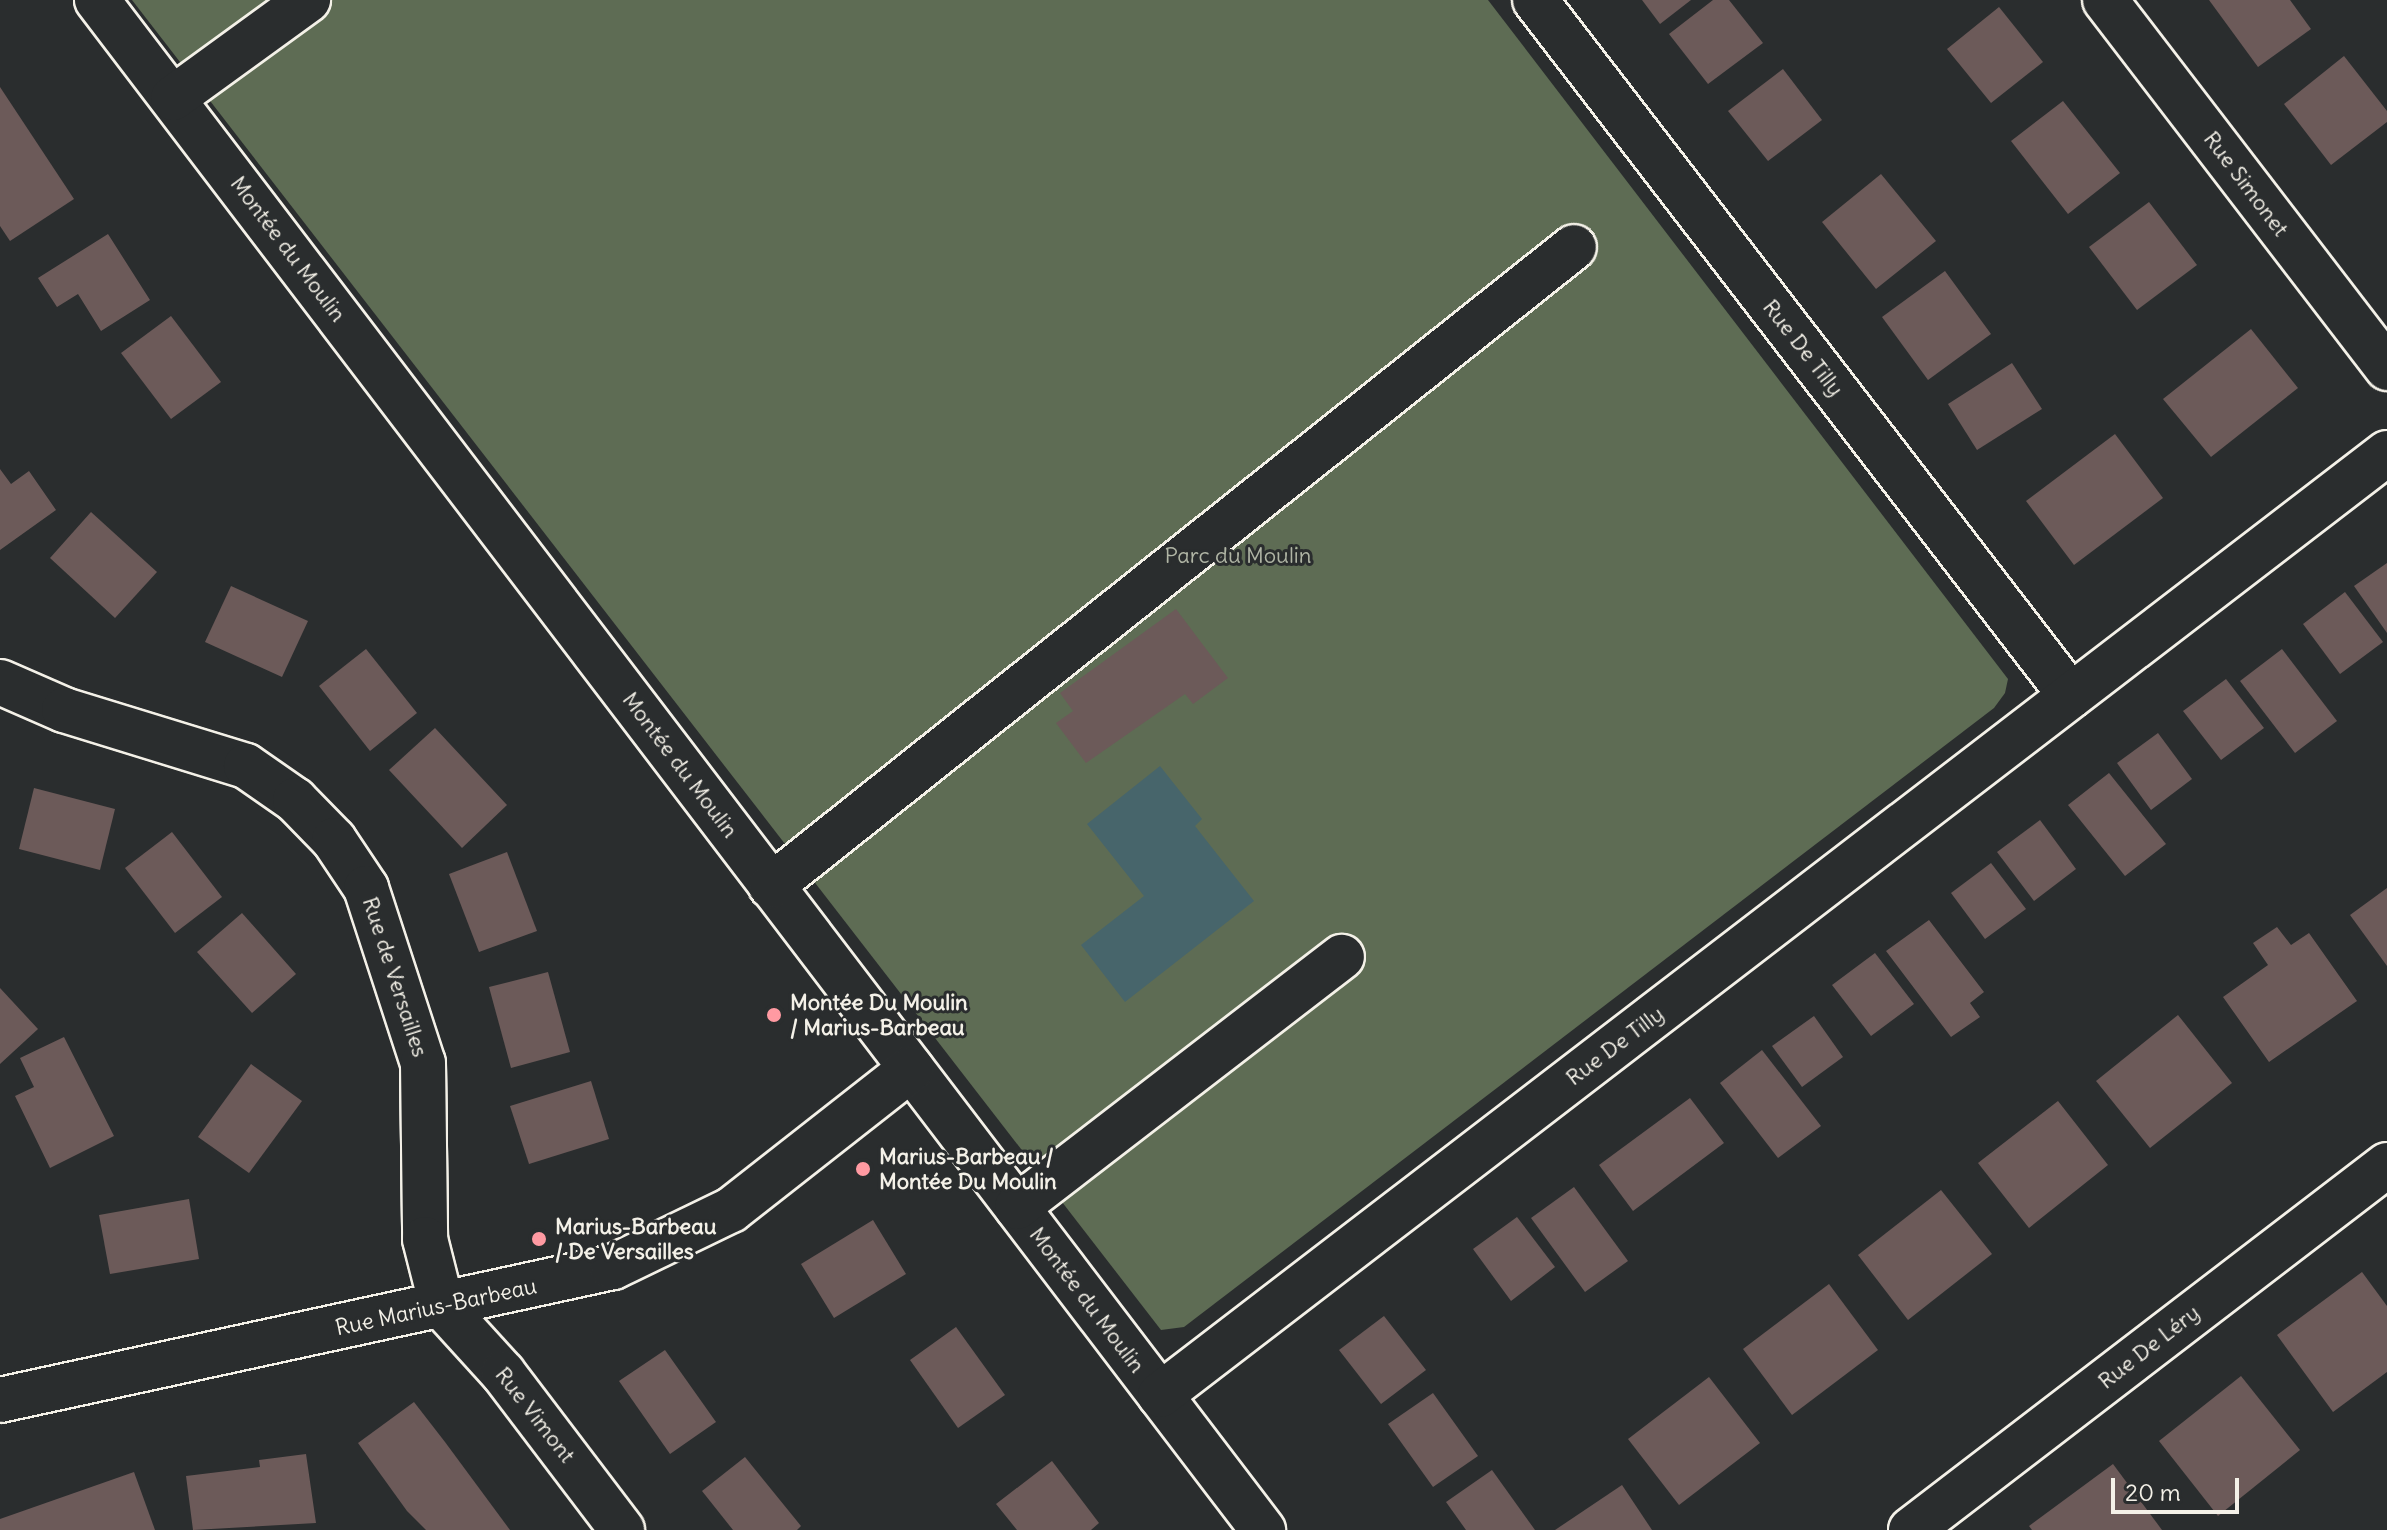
<!DOCTYPE html>
<meta charset="utf-8">
<style>
body{margin:0}
#map{position:relative;width:2387px;height:1530px;overflow:hidden;background:#2a2d2e;font-family:Delius,sans-serif}
div>[style]{position:absolute}
.green>*{inset:0;background:#5e6c54}
.water>*{inset:0;background:#47656b}
.building>*{inset:0;background:#6c5a59}
.roads{filter:drop-shadow(2px 0 #f4f1e8) drop-shadow(-2px 0 #f4f1e8) drop-shadow(0 2px #f4f1e8) drop-shadow(0 -2px #f4f1e8)}
.minor>*{height:44px;margin:-22px;padding:0 22px;transform-origin:22px;border-radius:22px;background:#2a2d2e}
.dots>*{width:22px;height:22px;translate:-50% -50%;box-sizing:border-box;border:4px solid #2a2d2e;border-radius:50%}
span{translate:-50% -50%;white-space:nowrap;text-align:center;line-height:1.15;-webkit-text-stroke:6px #2a2d2e;paint-order:stroke}
.street-label{font-size:22px;color:#f4f1e8}
.park-label{font-size:22px;color:#b0b5a5}
.poi-label{font-size:22px;color:#f4f1e8;font-weight:700}
.left{translate:0 -50%;text-align:left}
.scale{position:absolute;left:2111px;top:1478px;width:128px;height:36px;box-sizing:border-box;border:4px solid #f4f1e8;border-top:0;padding-left:10px;font-size:24px;line-height:28px;white-space:nowrap;color:#f4f1e8;-webkit-text-stroke:6px #2a2d2e;paint-order:stroke}
</style>
<div id="map">
<div class="green">
<div style="clip-path:polygon(132px 0,1488px 0,2008px 679px,2005px 693px,1994px 708px,1184px 1327px,1161px 1330px)"></div>
</div>
<div class="water">
<div style="clip-path:polygon(1160px 766px,1202px 819px,1195px 826px,1254px 901px,1125px 1002px,1081px 945px,1144px 896px,1087px 824px)"></div>
</div>
<div class="building">
<div style="clip-path:polygon(1642px 0,1691px 0,1660px 24px)"></div>
<div style="clip-path:polygon(1713px 0,1729px 0,1763px 43px,1708px 84px,1669px 34px)"></div>
<div style="clip-path:polygon(2209px 0,2290px 0,2311px 29px,2258px 67px)"></div>
<div style="clip-path:polygon(1999px 7px,2043px 62px,1991px 103px,1947px 49px)"></div>
<div style="clip-path:polygon(2344px 56px,2387px 111px,2387px 122px,2331px 165px,2284px 104px)"></div>
<div style="clip-path:polygon(1783px 69px,1822px 120px,1768px 161px,1728px 111px)"></div>
<div style="clip-path:polygon(0 87px,74px 199px,10px 241px,0 226px)"></div>
<div style="clip-path:polygon(2063px 101px,2120px 173px,2068px 214px,2011px 141px)"></div>
<div style="clip-path:polygon(1881px 174px,1936px 241px,1876px 289px,1822px 222px)"></div>
<div style="clip-path:polygon(2149px 202px,2197px 265px,2137px 310px,2089px 247px)"></div>
<div style="clip-path:polygon(108px 234px,150px 300px,101px 331px,78px 294px,57px 307px,38px 278px)"></div>
<div style="clip-path:polygon(1945px 271px,1991px 334px,1928px 380px,1882px 317px)"></div>
<div style="clip-path:polygon(171px 316px,221px 382px,171px 419px,121px 353px)"></div>
<div style="clip-path:polygon(2251px 329px,2298px 388px,2211px 457px,2163px 399px)"></div>
<div style="clip-path:polygon(2012px 363px,2042px 409px,1977px 450px,1948px 404px)"></div>
<div style="clip-path:polygon(2115px 434px,2163px 498px,2074px 565px,2026px 501px)"></div>
<div style="clip-path:polygon(0 469px,11px 484px,29px 471px,56px 510px,0 550px)"></div>
<div style="clip-path:polygon(91px 512px,157px 572px,115px 618px,50px 558px)"></div>
<div style="clip-path:polygon(2387px 563px,2387px 633px,2354px 586px)"></div>
<div style="clip-path:polygon(231px 586px,308px 621px,282px 677px,205px 642px)"></div>
<div style="clip-path:polygon(2345px 592px,2383px 642px,2340px 674px,2303px 624px)"></div>
<div style="clip-path:polygon(1176px 609px,1228px 678px,1193px 704px,1185px 694px,1086px 763px,1056px 723px,1073px 711px,1060px 693px)"></div>
<div style="clip-path:polygon(366px 649px,417px 713px,370px 751px,319px 686px)"></div>
<div style="clip-path:polygon(2282px 649px,2337px 721px,2295px 753px,2240px 681px)"></div>
<div style="clip-path:polygon(2226px 679px,2264px 728px,2221px 760px,2183px 711px)"></div>
<div style="clip-path:polygon(435px 728px,507px 805px,462px 848px,389px 770px)"></div>
<div style="clip-path:polygon(2158px 733px,2192px 779px,2151px 810px,2117px 763px)"></div>
<div style="clip-path:polygon(2109px 773px,2166px 844px,2125px 876px,2068px 805px)"></div>
<div style="clip-path:polygon(34px 788px,115px 809px,100px 870px,19px 849px)"></div>
<div style="clip-path:polygon(2040px 820px,2076px 869px,2034px 901px,1997px 852px)"></div>
<div style="clip-path:polygon(172px 832px,222px 897px,175px 933px,125px 868px)"></div>
<div style="clip-path:polygon(507px 852px,537px 931px,479px 952px,449px 874px)"></div>
<div style="clip-path:polygon(1991px 863px,2026px 909px,1985px 939px,1951px 893px)"></div>
<div style="clip-path:polygon(2387px 888px,2387px 966px,2350px 915px)"></div>
<div style="clip-path:polygon(242px 913px,296px 974px,252px 1013px,197px 952px)"></div>
<div style="clip-path:polygon(1929px 920px,1984px 992px,1970px 1003px,1980px 1017px,1951px 1037px,1886px 951px)"></div>
<div style="clip-path:polygon(2277px 927px,2291px 945px,2309px 933px,2357px 1001px,2269px 1062px,2223px 997px,2268px 965px,2253px 943px)"></div>
<div style="clip-path:polygon(1875px 953px,1914px 1004px,1871px 1036px,1832px 985px)"></div>
<div style="clip-path:polygon(548px 972px,570px 1052px,511px 1068px,489px 987px)"></div>
<div style="clip-path:polygon(0 988px,38px 1029px,0 1064px)"></div>
<div style="clip-path:polygon(2178px 1015px,2232px 1083px,2150px 1148px,2096px 1081px)"></div>
<div style="clip-path:polygon(1814px 1016px,1843px 1057px,1802px 1087px,1772px 1046px)"></div>
<div style="clip-path:polygon(64px 1037px,114px 1136px,50px 1168px,15px 1096px,34px 1087px,20px 1058px)"></div>
<div style="clip-path:polygon(1762px 1050px,1821px 1126px,1778px 1158px,1720px 1083px)"></div>
<div style="clip-path:polygon(251px 1064px,302px 1101px,249px 1173px,198px 1137px)"></div>
<div style="clip-path:polygon(591px 1081px,609px 1139px,529px 1164px,510px 1106px)"></div>
<div style="clip-path:polygon(1690px 1098px,1724px 1143px,1633px 1211px,1599px 1165px)"></div>
<div style="clip-path:polygon(2058px 1101px,2108px 1165px,2029px 1228px,1978px 1163px)"></div>
<div style="clip-path:polygon(1574px 1187px,1628px 1261px,1585px 1292px,1531px 1218px)"></div>
<div style="clip-path:polygon(1941px 1190px,1992px 1254px,1908px 1320px,1858px 1255px)"></div>
<div style="clip-path:polygon(189px 1199px,199px 1259px,110px 1274px,99px 1215px)"></div>
<div style="clip-path:polygon(1517px 1217px,1555px 1267px,1511px 1301px,1473px 1249px)"></div>
<div style="clip-path:polygon(873px 1220px,906px 1274px,834px 1318px,801px 1264px)"></div>
<div style="clip-path:polygon(2362px 1272px,2387px 1306px,2387px 1372px,2333px 1412px,2277px 1335px)"></div>
<div style="clip-path:polygon(1829px 1284px,1878px 1350px,1792px 1415px,1743px 1349px)"></div>
<div style="clip-path:polygon(1384px 1316px,1426px 1370px,1381px 1404px,1339px 1350px)"></div>
<div style="clip-path:polygon(956px 1327px,1005px 1395px,958px 1428px,910px 1360px)"></div>
<div style="clip-path:polygon(665px 1350px,716px 1422px,670px 1454px,619px 1381px)"></div>
<div style="clip-path:polygon(2241px 1376px,2300px 1450px,2218px 1516px,2159px 1441px)"></div>
<div style="clip-path:polygon(1709px 1377px,1760px 1443px,1679px 1505px,1628px 1439px)"></div>
<div style="clip-path:polygon(1433px 1393px,1478px 1456px,1433px 1487px,1388px 1424px)"></div>
<div style="clip-path:polygon(414px 1402px,445px 1442px,510px 1530px,426px 1530px,407px 1511px,358px 1443px)"></div>
<div style="clip-path:polygon(306px 1454px,316px 1523px,193px 1530px,186px 1476px,260px 1467px,259px 1460px)"></div>
<div style="clip-path:polygon(745px 1457px,801px 1526px,797px 1530px,733px 1530px,702px 1491px)"></div>
<div style="clip-path:polygon(1052px 1461px,1099px 1523px,1091px 1530px,1017px 1530px,996px 1504px)"></div>
<div style="clip-path:polygon(2113px 1464px,2162px 1530px,2032px 1530px,2029px 1526px)"></div>
<div style="clip-path:polygon(1492px 1470px,1535px 1530px,1466px 1530px,1446px 1502px)"></div>
<div style="clip-path:polygon(134px 1472px,155px 1530px,0 1530px,0 1519px)"></div>
<div style="clip-path:polygon(1622px 1485px,1652px 1530px,1555px 1530px)"></div>
</div>
<div class="roads">
<div class="minor">
<div style="left:97px;top:0;width:1924px;rotate:52.69deg"></div>
<div style="left:1535px;top:0;width:878px;rotate:52.4deg"></div>
<div style="left:2105px;top:0;width:464px;rotate:52.5deg"></div>
<div style="left:173px;top:98px;width:167px;rotate:-36deg"></div>
<div style="left:0;top:682px;width:70px;rotate:23.6deg"></div>
<div style="left:64px;top:710px;width:190px;rotate:17.1deg"></div>
<div style="left:246px;top:766px;width:60px;rotate:34.8deg"></div>
<div style="left:295px;top:800px;width:56px;rotate:45.7deg"></div>
<div style="left:334px;top:840px;width:58px;rotate:56.3deg"></div>
<div style="left:366px;top:888px;width:184px;rotate:72deg"></div>
<div style="left:423px;top:1063px;width:176px;rotate:89.3deg"></div>
<div style="left:425px;top:1239px;width:69px;rotate:75.8deg"></div>
<div style="left:442px;top:1306px;width:91px;rotate:47.7deg"></div>
<div style="left:503px;top:1373px;width:197px;rotate:52.8deg"></div>
<div style="left:771px;top:886px;width:1026px;rotate:-38.51deg"></div>
<div style="left:1017px;top:1207px;width:410px;rotate:-37.6deg"></div>
<div style="left:1160px;top:1395px;width:1547px;rotate:-37.51deg"></div>
<div style="left:0;top:1400px;width:627px;rotate:-12.24deg"></div>
<div style="left:613px;top:1267px;width:131px;rotate:-25.8deg"></div>
<div style="left:731px;top:1210px;width:229px;rotate:-38.1deg"></div>
<div style="left:1911px;top:1530px;width:600px;rotate:-37.48deg"></div>
</div>
</div>
<div class="dots">
<div style="left:774px;top:1015px;background:#ff9aa2"></div>
<div style="left:863px;top:1169px;background:#ff9aa2"></div>
<div style="left:539px;top:1239px;background:#ff9aa2"></div>
</div>
<div class="street-label">
<span style="left:2246px;top:184px;rotate:53deg">Rue Simonet</span>
<span style="left:288px;top:249px;rotate:53deg">Montée du Moulin</span>
<span style="left:1803px;top:348px;rotate:52deg">Rue De Tilly</span>
<span style="left:680px;top:765px;rotate:53deg">Montée du Moulin</span>
<span style="left:395px;top:977px;rotate:72deg">Rue de Versailles</span>
<span style="left:1615px;top:1046px;rotate:-37deg">Rue De Tilly</span>
<span style="left:1087px;top:1300px;rotate:53deg">Montée du Moulin</span>
<span style="left:436px;top:1307px;rotate:-12deg">Rue Marius-Barbeau</span>
<span style="left:2149px;top:1347px;rotate:-38deg">Rue De Léry</span>
<span style="left:535px;top:1415px;rotate:52deg">Rue Vimont</span>
</div>
<div class="park-label">
<span style="left:1238px;top:556px">Parc du Moulin</span>
</div>
<div class="poi-label">
<span class="left" style="left:790px;top:1015px">Montée Du Moulin<br>/ Marius-Barbeau</span>
<span class="left" style="left:879px;top:1169px">Marius-Barbeau /<br>Montée Du Moulin</span>
<span class="left" style="left:555px;top:1239px">Marius-Barbeau<br>/ De Versailles</span>
</div>
<div class="scale">20 m</div>
</div>
